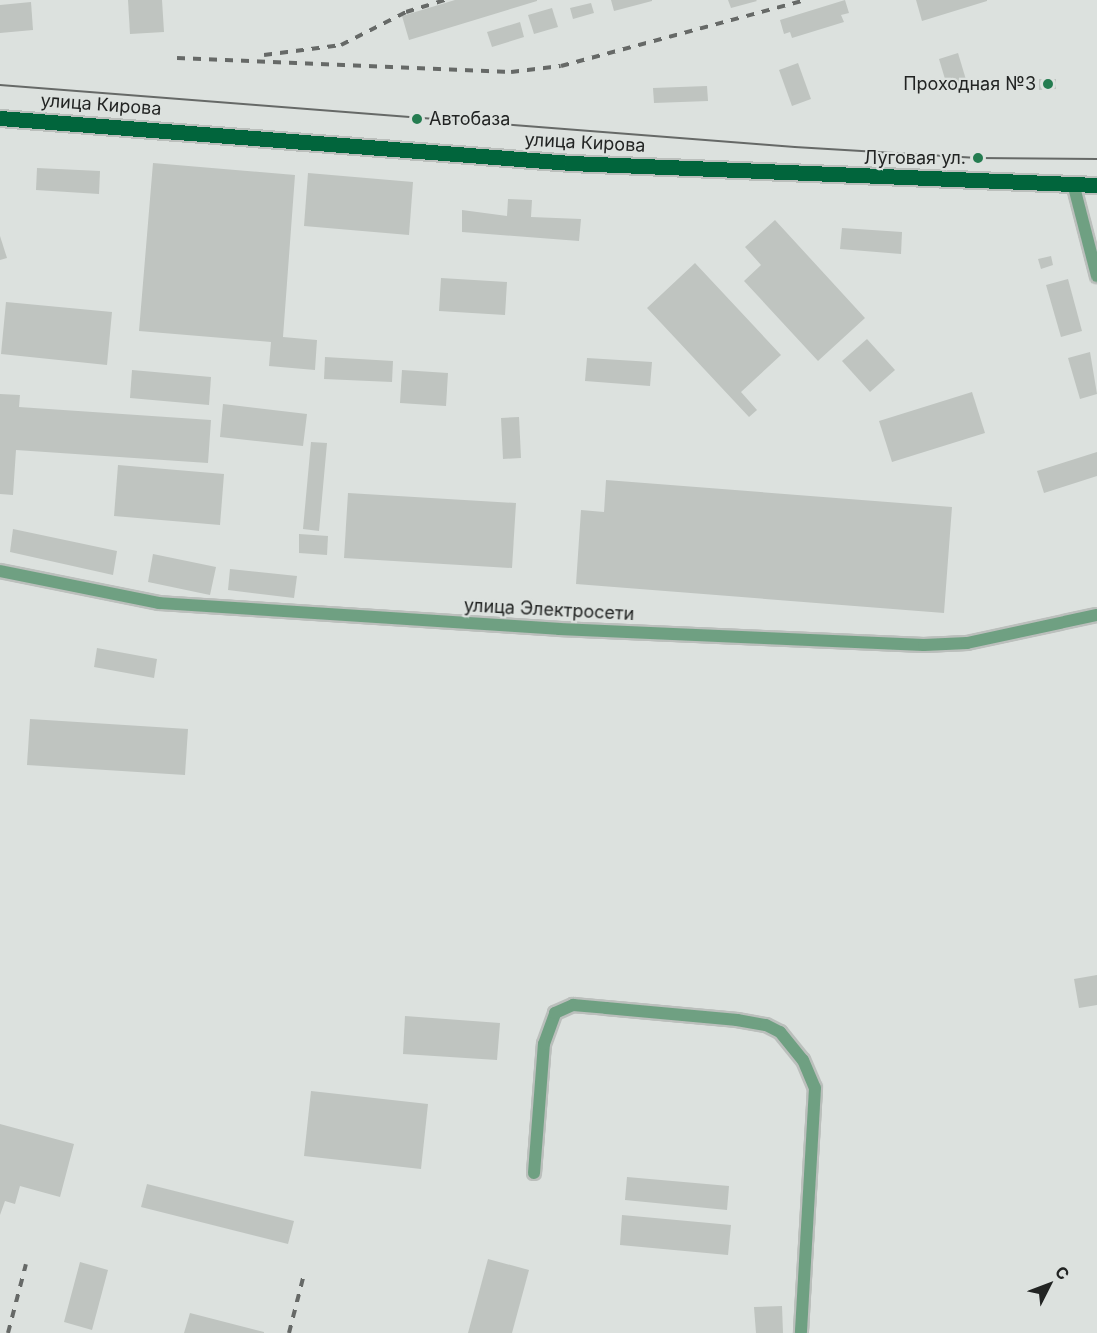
<!DOCTYPE html>
<meta charset="utf-8">
<style>
body{margin:0}
#map{position:relative;width:1097px;height:1333px;overflow:hidden;background:#dce1de;font-family:Inter,sans-serif}
div>[style]{position:absolute}
.building>*{inset:0;background:#bfc4c0}
.roads{filter:drop-shadow(2px 0 #bbbfbc) drop-shadow(-2px 0 #bbbfbc) drop-shadow(0 2px #bbbfbc) drop-shadow(0 -2px #bbbfbc)}
.minor>*{height:12px;margin:-6px;padding:0 6px;transform-origin:6px;border-radius:6px;background:#6fa082}
.major>*{height:15px;margin:-7.5px;padding:0 7.5px;transform-origin:7.5px;border-radius:7.5px;background:#01653c}
.tram>*{height:1.5px;margin:-0.75px;padding:0 0.75px;transform-origin:0.75px;border-radius:0.75px;background:#666967}
.rail>*{height:4px;margin-top:-2px;transform-origin:0;background:repeating-linear-gradient(90deg,#666967 0 8px,transparent 0 16px)}
.dots>*{width:16px;height:16px;translate:-50% -50%;box-sizing:border-box;border:3px solid #dce1de;border-radius:50%}
span{translate:-50% -50%;white-space:nowrap;text-align:center;line-height:1.15;-webkit-text-stroke:4.5px #dce1de;paint-order:stroke}
.poi-label{font-size:18px;color:#222423}
.right{translate:-100% -50%;text-align:right}
.left{translate:0 -50%;text-align:left}
.street-label{font-size:18px;color:#222423}
.north{position:absolute;left:1019px;top:1255px;width:60px;height:60px;-webkit-text-stroke:4px #dce1de;paint-order:stroke;rotate:48deg;font-size:16px;font-weight:700;line-height:24px;text-align:center;color:#222423}
.north::after{content:'';display:block;margin:auto;width:21px;height:27px;background:#222423;clip-path:polygon(50% 0,100% 100%,50% 72%,0 100%)}
</style>
<div id="map">
<div class="building">
<div style="clip-path:polygon(128px 0,162px 0,164px 32px,130px 34px)"></div>
<div style="clip-path:polygon(455px 0,537px 0,537px 1px,409px 40px,402px 16px)"></div>
<div style="clip-path:polygon(611px 0,652px 0,652px 1px,614px 11px)"></div>
<div style="clip-path:polygon(728px 0,756px 0,757px 1px,731px 8px)"></div>
<div style="clip-path:polygon(845px 0,849px 13px,841px 15px,844px 22px,792px 38px,790px 32px,784px 34px,780px 20px)"></div>
<div style="clip-path:polygon(916px 0,987px 0,987px 1px,922px 21px)"></div>
<div style="clip-path:polygon(31px 2px,33px 30px,0 33px,0 5px)"></div>
<div style="clip-path:polygon(591px 3px,594px 13px,573px 19px,570px 8px)"></div>
<div style="clip-path:polygon(552px 8px,558px 27px,534px 34px,528px 15px)"></div>
<div style="clip-path:polygon(520px 22px,524px 37px,492px 47px,487px 32px)"></div>
<div style="clip-path:polygon(958px 53px,967px 83px,948px 89px,939px 59px)"></div>
<div style="clip-path:polygon(798px 63px,811px 99px,792px 106px,779px 70px)"></div>
<div style="clip-path:polygon(1039px 79px,1056px 79px,1056px 89px,1039px 90px)"></div>
<div style="clip-path:polygon(707px 86px,708px 101px,654px 103px,653px 88px)"></div>
<div style="clip-path:polygon(153px 163px,295px 175px,283px 337px,317px 340px,315px 370px,269px 366px,271px 342px,139px 331px)"></div>
<div style="clip-path:polygon(37px 168px,100px 171px,99px 194px,36px 190px)"></div>
<div style="clip-path:polygon(308px 173px,413px 182px,409px 235px,304px 226px)"></div>
<div style="clip-path:polygon(508px 199px,532px 200px,531px 217px,581px 219px,579px 241px,462px 232px,462px 210px,507px 216px)"></div>
<div style="clip-path:polygon(775px 220px,865px 318px,818px 361px,744px 281px,761px 265px,745px 247px)"></div>
<div style="clip-path:polygon(842px 228px,902px 232px,901px 254px,840px 249px)"></div>
<div style="clip-path:polygon(0 236px,7px 258px,0 260px)"></div>
<div style="clip-path:polygon(1051px 256px,1053px 265px,1041px 269px,1038px 259px)"></div>
<div style="clip-path:polygon(695px 263px,781px 355px,741px 392px,757px 410px,749px 417px,647px 308px)"></div>
<div style="clip-path:polygon(441px 278px,507px 282px,505px 315px,439px 311px)"></div>
<div style="clip-path:polygon(1068px 279px,1082px 331px,1061px 337px,1046px 285px)"></div>
<div style="clip-path:polygon(6px 302px,112px 312px,107px 365px,1px 354px)"></div>
<div style="clip-path:polygon(867px 339px,895px 370px,870px 392px,842px 361px)"></div>
<div style="clip-path:polygon(1090px 352px,1097px 394px,1080px 399px,1068px 358px)"></div>
<div style="clip-path:polygon(325px 357px,393px 361px,392px 382px,324px 379px)"></div>
<div style="clip-path:polygon(587px 358px,652px 362px,650px 386px,585px 381px)"></div>
<div style="clip-path:polygon(132px 370px,211px 377px,209px 405px,130px 398px)"></div>
<div style="clip-path:polygon(402px 370px,448px 373px,446px 406px,400px 403px)"></div>
<div style="clip-path:polygon(972px 392px,985px 433px,892px 462px,879px 421px)"></div>
<div style="clip-path:polygon(0 394px,20px 395px,19px 407px,211px 420px,208px 463px,16px 450px,13px 495px,0 494px)"></div>
<div style="clip-path:polygon(223px 404px,307px 414px,303px 446px,220px 437px)"></div>
<div style="clip-path:polygon(519px 417px,521px 458px,503px 459px,501px 418px)"></div>
<div style="clip-path:polygon(311px 442px,327px 443px,319px 531px,303px 529px)"></div>
<div style="clip-path:polygon(1097px 452px,1097px 476px,1044px 493px,1037px 471px)"></div>
<div style="clip-path:polygon(118px 465px,224px 474px,220px 525px,114px 516px)"></div>
<div style="clip-path:polygon(606px 480px,952px 507px,944px 613px,576px 584px,581px 510px,604px 512px)"></div>
<div style="clip-path:polygon(348px 493px,516px 503px,512px 568px,344px 558px)"></div>
<div style="clip-path:polygon(13px 529px,117px 551px,113px 575px,10px 552px)"></div>
<div style="clip-path:polygon(299px 534px,328px 536px,327px 555px,299px 553px)"></div>
<div style="clip-path:polygon(153px 554px,216px 567px,210px 595px,148px 582px)"></div>
<div style="clip-path:polygon(230px 569px,297px 576px,294px 598px,228px 590px)"></div>
<div style="clip-path:polygon(97px 648px,157px 659px,154px 678px,94px 667px)"></div>
<div style="clip-path:polygon(30px 719px,188px 729px,185px 775px,27px 765px)"></div>
<div style="clip-path:polygon(1097px 975px,1097px 1005px,1079px 1008px,1074px 979px)"></div>
<div style="clip-path:polygon(405px 1016px,500px 1023px,497px 1060px,403px 1054px)"></div>
<div style="clip-path:polygon(311px 1091px,428px 1104px,421px 1169px,304px 1156px)"></div>
<div style="clip-path:polygon(0 1124px,74px 1144px,60px 1197px,20px 1186px,15px 1204px,5px 1201px,0 1215px)"></div>
<div style="clip-path:polygon(627px 1177px,729px 1186px,727px 1210px,625px 1200px)"></div>
<div style="clip-path:polygon(147px 1184px,294px 1221px,288px 1244px,141px 1207px)"></div>
<div style="clip-path:polygon(622px 1215px,731px 1225px,728px 1255px,620px 1245px)"></div>
<div style="clip-path:polygon(488px 1259px,529px 1270px,512px 1333px,468px 1333px)"></div>
<div style="clip-path:polygon(80px 1262px,108px 1270px,92px 1330px,64px 1322px)"></div>
<div style="clip-path:polygon(782px 1306px,783px 1333px,756px 1333px,754px 1307px)"></div>
<div style="clip-path:polygon(190px 1313px,264px 1332px,264px 1333px,184px 1333px)"></div>
</div>
<div class="roads">
<div class="minor">
<div style="left:1074px;top:187px;width:92px;rotate:75.5deg"></div>
<div style="left:0;top:571px;width:162px;rotate:11.4deg"></div>
<div style="left:159px;top:603px;width:401px;rotate:3.7deg"></div>
<div style="left:559px;top:629px;width:365px;rotate:2.5deg"></div>
<div style="left:924px;top:645px;width:43px;rotate:-2.7deg"></div>
<div style="left:967px;top:643px;width:133px;rotate:-12.2deg"></div>
<div style="left:534px;top:1173px;width:129px;rotate:-85.6deg"></div>
<div style="left:544px;top:1044px;width:33px;rotate:-70deg"></div>
<div style="left:555px;top:1013px;width:20px;rotate:-24deg"></div>
<div style="left:573px;top:1005px;width:33px;rotate:5deg"></div>
<div style="left:606px;top:1008px;width:132px;rotate:5.2deg"></div>
<div style="left:737px;top:1020px;width:29px;rotate:10deg"></div>
<div style="left:766px;top:1025px;width:16px;rotate:27deg"></div>
<div style="left:780px;top:1032px;width:36px;rotate:51deg"></div>
<div style="left:803px;top:1060px;width:30px;rotate:67deg"></div>
<div style="left:815px;top:1088px;width:245px;rotate:93.3deg"></div>
</div>
<div class="major">
<div style="left:0;top:118px;width:573px;rotate:4.51deg"></div>
<div style="left:571px;top:163px;width:526px;rotate:2.4deg"></div>
</div>
</div>
<div class="tram">
<div style="left:0;top:85px;width:797px;rotate:4.46deg"></div>
<div style="left:795px;top:147px;width:183px;rotate:3.4deg"></div>
<div style="left:978px;top:158px;width:119px;rotate:0.5deg"></div>
</div>
<div class="rail">
<div style="left:264px;top:55px;width:78px;rotate:-7.4deg"></div>
<div style="left:341px;top:45px;width:73px;rotate:-26.9deg"></div>
<div style="left:406px;top:12px;width:41px;rotate:-17.1deg"></div>
<div style="left:177px;top:58px;width:334px;rotate:2.4deg"></div>
<div style="left:511px;top:72px;width:50px;rotate:-6.8deg"></div>
<div style="left:561px;top:66px;width:254px;rotate:-15.1deg"></div>
<div style="left:8px;top:1333px;width:71px;rotate:-75.4deg"></div>
<div style="left:289px;top:1333px;width:57px;rotate:-75.7deg"></div>
</div>
<div class="dots">
<div style="left:1048px;top:84px;background:#247c50"></div>
<div style="left:417px;top:119px;background:#247c50"></div>
<div style="left:978px;top:158px;background:#247c50"></div>
</div>
<div class="poi-label">
<span class="right" style="left:1036px;top:84px">Проходная №3</span>
<span class="left" style="left:429px;top:119px">Автобаза</span>
<span class="right" style="left:966px;top:158px">Луговая ул.</span>
</div>
<div class="street-label">
<span style="left:101px;top:105px;rotate:4deg">улица Кирова</span>
<span style="left:585px;top:143px;rotate:3deg">улица Кирова</span>
<span style="left:549px;top:610px;rotate:3deg">улица Электросети</span>
</div>
<div class="north">С</div>
</div>
